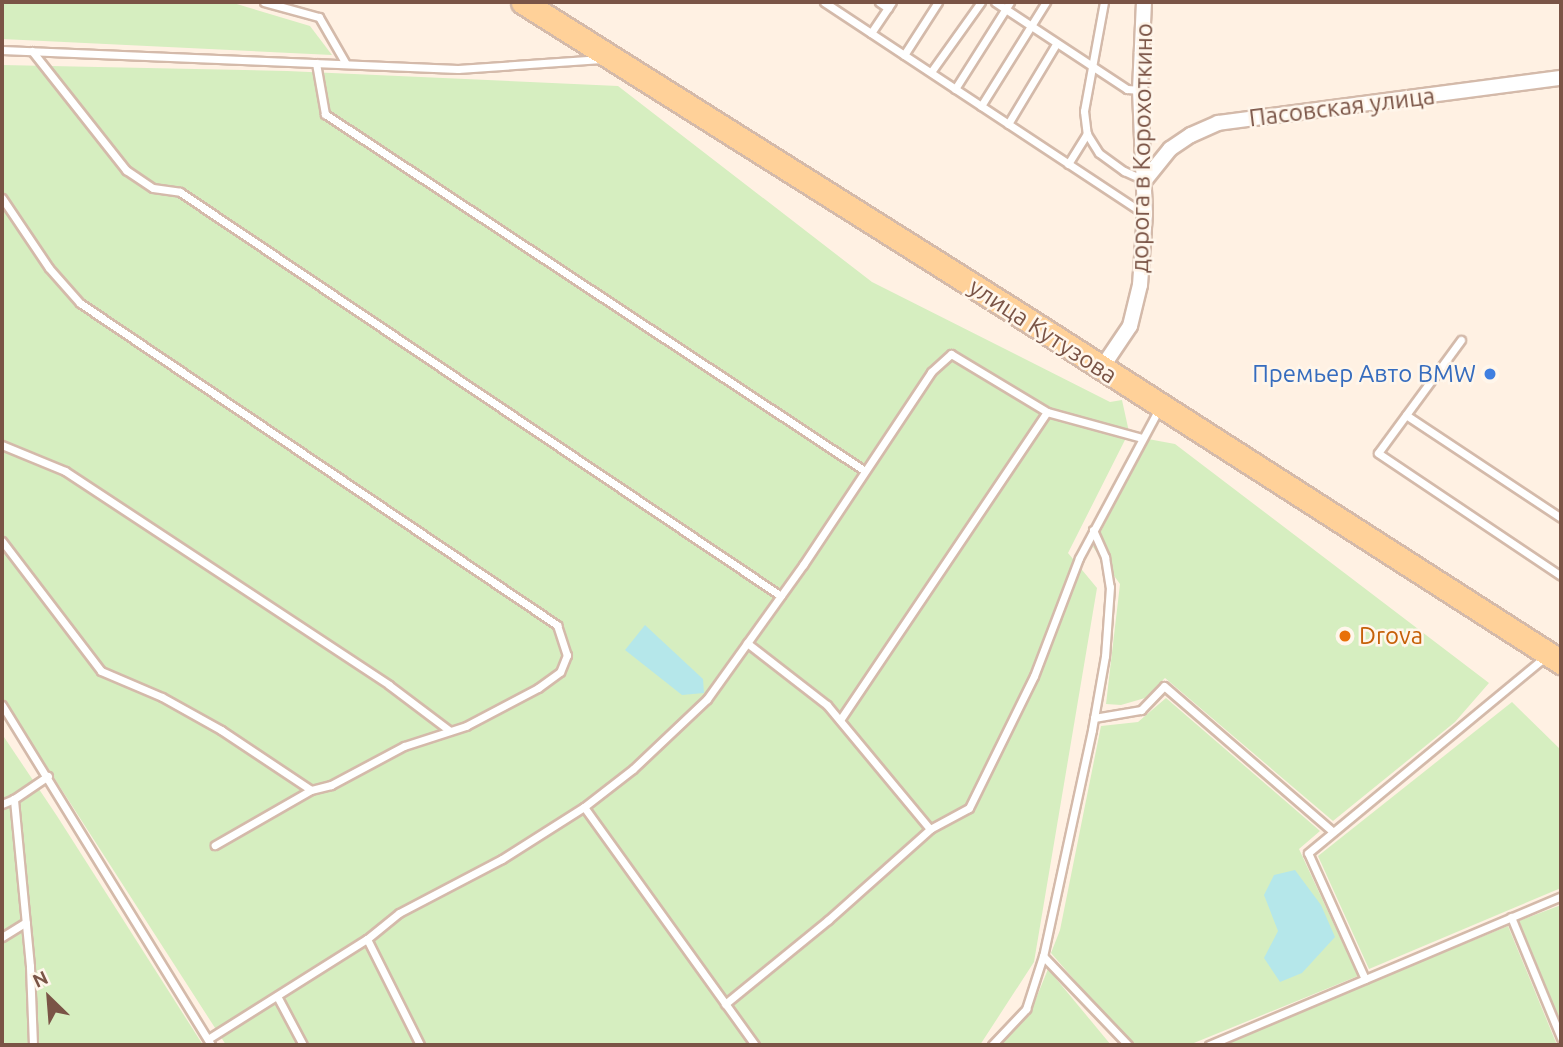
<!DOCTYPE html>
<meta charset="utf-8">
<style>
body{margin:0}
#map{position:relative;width:1563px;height:1047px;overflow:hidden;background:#fff1e3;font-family:Ubuntu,sans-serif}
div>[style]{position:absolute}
.green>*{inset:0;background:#d6eec0}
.water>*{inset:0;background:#b5e7ea}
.roads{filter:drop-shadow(2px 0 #d4baaa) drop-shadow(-2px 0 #d4baaa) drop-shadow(0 2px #d4baaa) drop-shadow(0 -2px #d4baaa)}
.service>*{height:7px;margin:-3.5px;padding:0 3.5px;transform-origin:3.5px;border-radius:3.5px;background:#fff}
.minor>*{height:14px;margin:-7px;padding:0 7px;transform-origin:7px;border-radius:7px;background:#fff}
.primary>*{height:23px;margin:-11.5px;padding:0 11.5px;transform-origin:11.5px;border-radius:11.5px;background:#ffd199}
.dots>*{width:19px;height:19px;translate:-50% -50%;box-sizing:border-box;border:4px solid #fff6eb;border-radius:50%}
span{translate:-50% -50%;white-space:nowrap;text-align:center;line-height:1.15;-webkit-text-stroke:5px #fff6eb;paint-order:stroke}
.street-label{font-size:24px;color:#7a5446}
.shop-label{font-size:24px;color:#366cbe}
.right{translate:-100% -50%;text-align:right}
.food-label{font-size:24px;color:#c56008}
.left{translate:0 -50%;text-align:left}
.frame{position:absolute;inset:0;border:4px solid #7a5446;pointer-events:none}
.north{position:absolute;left:14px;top:963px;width:70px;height:70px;-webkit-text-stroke:5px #fff6eb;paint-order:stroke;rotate:335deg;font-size:19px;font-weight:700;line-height:28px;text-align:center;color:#7a5446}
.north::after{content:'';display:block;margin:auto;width:24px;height:32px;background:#7a5446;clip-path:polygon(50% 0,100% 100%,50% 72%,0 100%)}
</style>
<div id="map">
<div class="green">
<div style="clip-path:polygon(2px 2px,230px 2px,310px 26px,332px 55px,2px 39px)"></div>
<div style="clip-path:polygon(2px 65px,287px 71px,618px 86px,872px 282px,1110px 402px,1122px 400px,1129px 432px,1068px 553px,1097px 588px,1034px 962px,980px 1045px,226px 1045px,2px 697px)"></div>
<div style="clip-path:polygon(1148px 439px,1175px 444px,1489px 683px,1455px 722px,1333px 821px,1165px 678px,1145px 698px,1121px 705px,1106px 704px,1120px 584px,1093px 547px)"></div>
<div style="clip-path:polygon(1166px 698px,1320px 831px,1299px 849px,1358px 976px,1189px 1045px,1131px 1045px,1051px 953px,1060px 930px,1101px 726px,1138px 722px)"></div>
<div style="clip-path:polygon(1512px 702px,1561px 750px,1561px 888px,1369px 969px,1318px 856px)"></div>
<div style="clip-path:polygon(2px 734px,57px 816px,203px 1045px,2px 1045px)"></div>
<div style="clip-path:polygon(1561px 905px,1561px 1023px,1519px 921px)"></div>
<div style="clip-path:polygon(1508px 926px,1557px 1045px,1225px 1045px,1365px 985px)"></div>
<div style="clip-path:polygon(1048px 969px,1111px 1045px,1000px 1045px,1031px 1011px)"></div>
</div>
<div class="water">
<div style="clip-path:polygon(645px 625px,703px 679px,704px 693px,682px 695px,625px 650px)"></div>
<div style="clip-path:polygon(1295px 870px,1321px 905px,1335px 937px,1302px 973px,1280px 982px,1264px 958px,1278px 931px,1264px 895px,1274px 875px)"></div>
</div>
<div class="roads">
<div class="service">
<div style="left:264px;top:2px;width:57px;rotate:15.3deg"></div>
<div style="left:319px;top:17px;width:54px;rotate:60.1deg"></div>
<div style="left:824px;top:2px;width:384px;rotate:33.5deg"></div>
<div style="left:879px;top:2px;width:11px;rotate:34deg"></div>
<div style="left:995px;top:2px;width:158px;rotate:33.4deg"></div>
<div style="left:1127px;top:89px;width:13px;rotate:4deg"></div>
<div style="left:1104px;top:2px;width:111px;rotate:100.4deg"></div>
<div style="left:1084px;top:111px;width:23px;rotate:83deg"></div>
<div style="left:1087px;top:134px;width:22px;rotate:58deg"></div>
<div style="left:1099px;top:153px;width:31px;rotate:36deg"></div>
<div style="left:1124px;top:171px;width:22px;rotate:24deg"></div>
<div style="left:871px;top:33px;width:37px;rotate:-56deg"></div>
<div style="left:2px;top:50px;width:456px;rotate:2.4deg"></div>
<div style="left:458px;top:69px;width:144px;rotate:-4deg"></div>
<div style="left:32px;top:51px;width:152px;rotate:51.7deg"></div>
<div style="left:126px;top:170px;width:32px;rotate:34deg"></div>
<div style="left:153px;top:188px;width:27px;rotate:8deg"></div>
<div style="left:180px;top:192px;width:724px;rotate:33.91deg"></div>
<div style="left:904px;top:55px;width:63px;rotate:-57.3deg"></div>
<div style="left:316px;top:63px;width:52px;rotate:80deg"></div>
<div style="left:325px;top:114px;width:647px;rotate:33.47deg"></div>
<div style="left:931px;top:72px;width:86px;rotate:-54.5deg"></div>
<div style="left:955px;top:89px;width:103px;rotate:-57.7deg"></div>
<div style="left:981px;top:106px;width:123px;rotate:-58deg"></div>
<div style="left:1008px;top:124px;width:93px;rotate:-59deg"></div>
<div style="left:1068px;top:164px;width:36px;rotate:-58deg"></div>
<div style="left:2px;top:198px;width:84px;rotate:56.1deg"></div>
<div style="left:49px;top:268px;width:47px;rotate:48.5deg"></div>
<div style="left:80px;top:303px;width:576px;rotate:34.02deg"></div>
<div style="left:557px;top:625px;width:32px;rotate:72deg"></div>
<div style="left:567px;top:655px;width:18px;rotate:112deg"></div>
<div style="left:560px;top:672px;width:27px;rotate:144deg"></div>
<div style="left:538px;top:688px;width:81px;rotate:152.2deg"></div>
<div style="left:466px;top:726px;width:65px;rotate:162.1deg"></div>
<div style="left:404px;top:746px;width:83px;rotate:151.9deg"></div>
<div style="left:331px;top:785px;width:21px;rotate:166deg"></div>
<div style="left:1461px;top:340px;width:140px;rotate:126.3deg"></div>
<div style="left:1378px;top:453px;width:220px;rotate:33.9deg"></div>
<div style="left:1406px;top:415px;width:186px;rotate:33.6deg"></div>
<div style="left:2px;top:445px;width:68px;rotate:22.4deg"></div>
<div style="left:65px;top:471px;width:388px;rotate:33.4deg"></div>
<div style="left:389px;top:685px;width:76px;rotate:37deg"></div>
<div style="left:1093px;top:530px;width:30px;rotate:66deg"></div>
<div style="left:1105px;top:557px;width:30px;rotate:81deg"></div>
<div style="left:1110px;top:587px;width:69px;rotate:94.1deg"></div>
<div style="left:1105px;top:656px;width:75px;rotate:100deg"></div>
<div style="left:1092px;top:730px;width:231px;rotate:102.2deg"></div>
<div style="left:1043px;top:956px;width:123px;rotate:46.3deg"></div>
<div style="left:2px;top:541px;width:163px;rotate:52.7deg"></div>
<div style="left:101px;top:671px;width:66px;rotate:23.1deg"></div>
<div style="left:162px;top:697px;width:68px;rotate:29.2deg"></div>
<div style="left:221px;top:730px;width:108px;rotate:33.7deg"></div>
<div style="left:311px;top:790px;width:111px;rotate:150.2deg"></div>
<div style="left:747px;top:643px;width:101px;rotate:37.8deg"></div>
<div style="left:827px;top:705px;width:161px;rotate:50.3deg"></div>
<div style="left:930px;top:829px;width:44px;rotate:-28.3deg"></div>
<div style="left:969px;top:808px;width:147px;rotate:-63.8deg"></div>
<div style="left:1034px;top:676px;width:126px;rotate:-69.1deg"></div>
<div style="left:1079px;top:558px;width:171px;rotate:-61.8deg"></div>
<div style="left:2px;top:705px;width:399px;rotate:58.4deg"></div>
<div style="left:1094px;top:718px;width:48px;rotate:-9.7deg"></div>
<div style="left:1141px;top:710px;width:33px;rotate:-46deg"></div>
<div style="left:1164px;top:686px;width:223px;rotate:40.8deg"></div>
<div style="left:840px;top:720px;width:371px;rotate:-56.1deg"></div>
<div style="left:2px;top:804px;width:13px;rotate:-23deg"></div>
<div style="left:1511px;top:917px;width:131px;rotate:67.5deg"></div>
<div style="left:2px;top:937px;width:28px;rotate:-32deg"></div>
<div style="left:367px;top:939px;width:119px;rotate:63.4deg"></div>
<div style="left:1365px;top:979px;width:138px;rotate:-114.3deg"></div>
<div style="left:1308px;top:853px;width:308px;rotate:-39.6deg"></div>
<div style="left:277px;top:996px;width:55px;rotate:62deg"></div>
<div style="left:725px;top:1004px;width:133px;rotate:-39.2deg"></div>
<div style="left:828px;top:920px;width:137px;rotate:-41.7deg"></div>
<div style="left:208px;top:1039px;width:188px;rotate:-32.2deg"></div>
<div style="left:367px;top:939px;width:41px;rotate:-39.1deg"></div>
<div style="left:399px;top:913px;width:116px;rotate:-27.7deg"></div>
<div style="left:502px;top:859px;width:97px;rotate:-32.4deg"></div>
<div style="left:33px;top:1045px;width:79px;rotate:-92.2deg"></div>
<div style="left:30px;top:966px;width:168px;rotate:-95.5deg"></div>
<div style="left:14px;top:799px;width:41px;rotate:-34.1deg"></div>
<div style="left:755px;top:1045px;width:293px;rotate:-125.7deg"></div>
<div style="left:584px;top:807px;width:62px;rotate:-37.8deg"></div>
<div style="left:633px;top:769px;width:102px;rotate:-43.4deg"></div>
<div style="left:707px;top:699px;width:165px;rotate:-54.4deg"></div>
<div style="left:803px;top:565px;width:232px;rotate:-56.4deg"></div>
<div style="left:931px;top:372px;width:27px;rotate:-42deg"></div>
<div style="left:951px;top:354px;width:112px;rotate:31.1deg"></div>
<div style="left:1047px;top:412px;width:98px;rotate:15.3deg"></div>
<div style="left:992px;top:1045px;width:50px;rotate:-46.6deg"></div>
<div style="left:1026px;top:1009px;width:56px;rotate:-72.2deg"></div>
<div style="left:1209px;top:1045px;width:382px;rotate:-22.9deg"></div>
</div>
<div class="minor">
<div style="left:1145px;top:180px;width:40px;rotate:-51deg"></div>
<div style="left:1170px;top:149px;width:25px;rotate:-34deg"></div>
<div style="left:1191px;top:135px;width:30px;rotate:-24deg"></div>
<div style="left:1218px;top:123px;width:346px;rotate:-7.5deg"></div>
<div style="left:1101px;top:369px;width:52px;rotate:-56deg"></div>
<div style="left:1130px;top:326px;width:42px;rotate:-76.3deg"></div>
<div style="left:1140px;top:285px;width:71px;rotate:-86deg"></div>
<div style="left:1145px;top:214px;width:124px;rotate:-92.3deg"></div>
<div style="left:1140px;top:90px;width:88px;rotate:-87.4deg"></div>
</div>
<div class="primary">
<div style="left:523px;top:2px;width:600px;rotate:32.21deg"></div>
<div style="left:1031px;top:322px;width:630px;rotate:32.68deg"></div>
</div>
</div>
<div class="dots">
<div style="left:1490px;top:374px;background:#3f7fe0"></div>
<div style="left:1345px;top:636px;background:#e8710a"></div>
</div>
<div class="street-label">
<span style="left:1342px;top:107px;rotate:-7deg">Пасовская улица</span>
<span style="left:1142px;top:148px;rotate:-89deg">дорога в Корохоткино</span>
<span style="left:1043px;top:331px;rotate:33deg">улица Кутузова</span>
</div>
<div class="shop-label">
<span class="right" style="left:1476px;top:374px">Премьер Авто BMW</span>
</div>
<div class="food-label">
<span class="left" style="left:1359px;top:636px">Drova</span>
</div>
<div class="frame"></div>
<div class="north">N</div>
</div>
